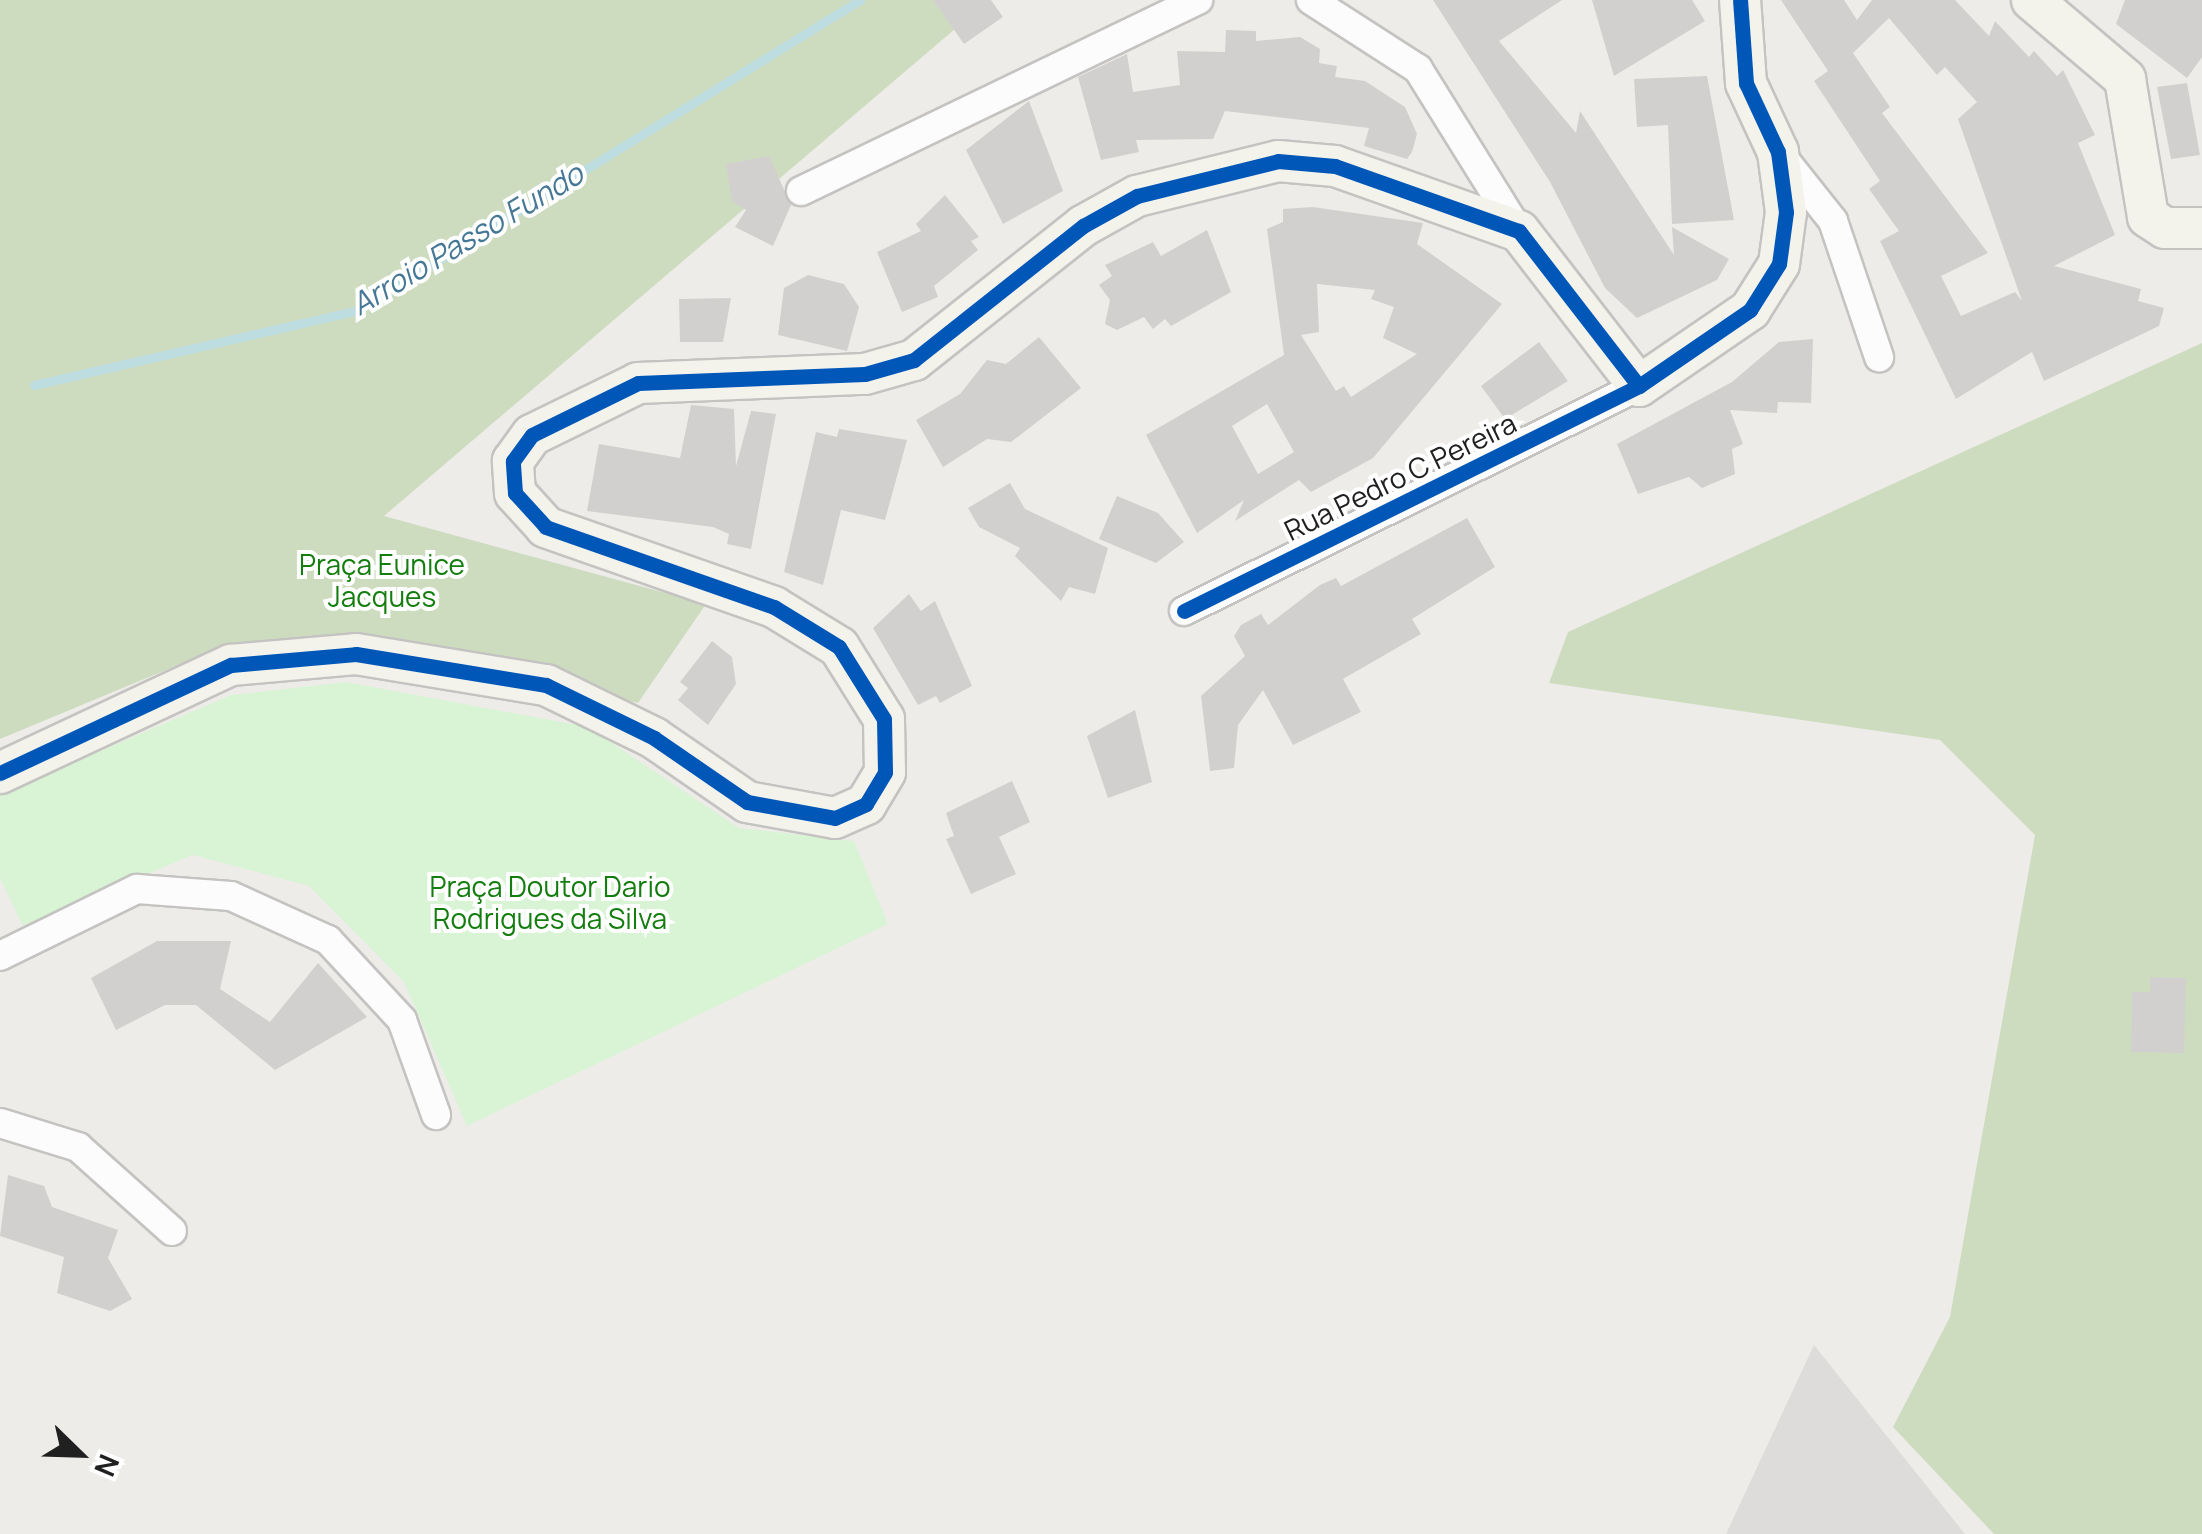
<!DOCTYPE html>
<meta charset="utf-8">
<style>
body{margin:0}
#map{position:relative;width:2202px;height:1534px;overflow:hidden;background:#eeece9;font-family:Manrope,sans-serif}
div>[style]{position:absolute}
.residential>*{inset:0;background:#dddcda}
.forest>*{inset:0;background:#cddcbf}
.park>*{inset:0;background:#d9f3d5}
.stream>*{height:9px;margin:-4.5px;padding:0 4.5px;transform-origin:4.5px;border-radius:4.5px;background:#bddde1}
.building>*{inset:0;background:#d2d0ce}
.roads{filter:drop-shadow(2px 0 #c4c3c1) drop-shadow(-2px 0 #c4c3c1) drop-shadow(0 2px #c4c3c1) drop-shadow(0 -2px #c4c3c1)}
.street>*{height:28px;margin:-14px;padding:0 14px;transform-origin:14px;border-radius:14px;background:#fcfcfc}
.secondary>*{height:40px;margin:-20px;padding:0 20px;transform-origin:20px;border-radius:20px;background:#f3f3ec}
.cycleway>*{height:15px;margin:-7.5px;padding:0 7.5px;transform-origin:7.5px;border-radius:7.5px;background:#0057b8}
span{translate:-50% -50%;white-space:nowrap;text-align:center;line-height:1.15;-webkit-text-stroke:8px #fff;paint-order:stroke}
.street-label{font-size:28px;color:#202020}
.park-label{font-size:28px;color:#137d0e}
.water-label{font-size:30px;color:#457896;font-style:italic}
.north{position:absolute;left:30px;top:1404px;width:100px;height:100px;-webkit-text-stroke:8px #fff;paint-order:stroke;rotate:113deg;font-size:28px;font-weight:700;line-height:40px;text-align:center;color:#202020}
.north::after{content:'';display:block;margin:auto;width:35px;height:45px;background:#202020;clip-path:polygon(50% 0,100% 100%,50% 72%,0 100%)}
</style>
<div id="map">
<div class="residential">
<div style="clip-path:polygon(1814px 1345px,1965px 1534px,1726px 1534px)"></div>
</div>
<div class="forest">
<div style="clip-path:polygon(0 0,989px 0,384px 516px,706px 604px,638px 703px,360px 637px,226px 645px,0 739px)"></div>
<div style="clip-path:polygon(2202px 343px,2202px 1534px,1994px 1534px,1893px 1427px,1950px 1317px,2035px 835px,1940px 740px,1549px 683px,1568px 632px)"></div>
</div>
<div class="park">
<div style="clip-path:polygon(346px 682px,588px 727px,739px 828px,854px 841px,888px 924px,467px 1126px,404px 982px,309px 886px,193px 855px,23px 926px,0 878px,0 794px,231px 695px)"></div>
</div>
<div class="stream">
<div style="left:34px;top:385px;width:333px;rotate:-13deg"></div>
<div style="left:358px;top:310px;width:590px;rotate:-31.7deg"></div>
</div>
<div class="building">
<div style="clip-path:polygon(933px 0,991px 0,1003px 17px,964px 44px)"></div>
<div style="clip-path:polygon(1433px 0,1562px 0,1499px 41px,1576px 133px,1580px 111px,1674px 255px,1672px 227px,1729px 259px,1717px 280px,1637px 318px,1605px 288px,1550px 182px)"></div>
<div style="clip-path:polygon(1592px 0,1692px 0,1705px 21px,1614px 76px)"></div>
<div style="clip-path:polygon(evenodd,1781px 0,1844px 0,1857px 20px,1872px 0,1955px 0,1989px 36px,1995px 21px,2029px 57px,2034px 51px,2057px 76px,2063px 70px,2095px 135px,2078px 143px,2115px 235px,2054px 266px,2141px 289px,2138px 301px,2164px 308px,2159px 326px,2044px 381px,2032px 352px,1956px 399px,1880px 241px,1899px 231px,1869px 189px,1880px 181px,1814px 81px,1828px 71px,1781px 0,1889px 18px,1937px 75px,1945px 67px,1977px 102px,1958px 119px,2022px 301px,2015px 292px,1961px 316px,1941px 276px,1988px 253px,1882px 113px,1890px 107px,1853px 53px,1889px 18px)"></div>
<div style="clip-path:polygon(2125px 0,2202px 0,2202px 57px,2187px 78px,2116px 24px)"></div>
<div style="clip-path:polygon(1226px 30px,1256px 31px,1256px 41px,1300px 37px,1320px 49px,1319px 63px,1337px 66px,1335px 77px,1365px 81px,1405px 107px,1417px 134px,1412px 152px,1407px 159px,1364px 146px,1369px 128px,1225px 111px,1213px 139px,1136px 140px,1139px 152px,1101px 160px,1078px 77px,1127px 54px,1133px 92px,1180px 85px,1177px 51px,1225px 52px)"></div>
<div style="clip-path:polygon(1707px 76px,1734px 220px,1672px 224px,1668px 125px,1637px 127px,1634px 79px)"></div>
<div style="clip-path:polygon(2187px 83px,2200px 155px,2171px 159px,2157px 87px)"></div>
<div style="clip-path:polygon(1029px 101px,1063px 191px,1003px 224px,966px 150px)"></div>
<div style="clip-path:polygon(769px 156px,791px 205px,773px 246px,735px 227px,746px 210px,732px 201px,726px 164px)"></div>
<div style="clip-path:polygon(945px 195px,979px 237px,971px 241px,978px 250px,934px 286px,938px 297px,902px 312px,877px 252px,921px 231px,916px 224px)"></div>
<div style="clip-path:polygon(evenodd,1313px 207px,1423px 223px,1417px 244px,1502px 304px,1373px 458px,1311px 492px,1299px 480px,1235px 521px,1244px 500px,1197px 533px,1146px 435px,1284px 355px,1267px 229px,1283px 222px,1283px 209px,1313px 207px,1317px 284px,1375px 290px,1371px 299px,1394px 307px,1383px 338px,1417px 354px,1351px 397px,1344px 386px,1336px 391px,1301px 335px,1319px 332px,1317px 284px,1313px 207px,1267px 404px,1294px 452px,1258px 474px,1232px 426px,1267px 404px)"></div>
<div style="clip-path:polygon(1207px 230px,1231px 292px,1171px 326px,1165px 319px,1153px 329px,1144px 317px,1117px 330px,1105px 324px,1110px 300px,1099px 285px,1112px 276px,1105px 265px,1153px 242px,1161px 256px)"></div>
<div style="clip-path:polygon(808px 275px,844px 284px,859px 307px,847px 351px,778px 335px,784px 288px)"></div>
<div style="clip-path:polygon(731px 298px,723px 342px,680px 342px,679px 299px)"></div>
<div style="clip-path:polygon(1039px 337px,1081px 388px,1011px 442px,987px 439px,943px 467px,916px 420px,960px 394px,987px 360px,1006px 364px)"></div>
<div style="clip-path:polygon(1813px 339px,1811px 403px,1778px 402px,1777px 413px,1730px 410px,1743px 444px,1732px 449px,1735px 474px,1702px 488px,1689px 477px,1638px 494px,1617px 444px,1732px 382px,1779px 342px)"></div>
<div style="clip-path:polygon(1539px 342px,1568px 381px,1505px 419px,1481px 386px)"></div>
<div style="clip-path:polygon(691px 405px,734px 409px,736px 466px,751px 411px,776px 414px,751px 549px,727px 544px,729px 534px,713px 527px,587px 511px,599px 444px,680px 458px)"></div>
<div style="clip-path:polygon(839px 429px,907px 440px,885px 520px,841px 510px,823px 585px,784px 572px,816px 432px,837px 437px)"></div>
<div style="clip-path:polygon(1010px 483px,1025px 509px,1108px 548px,1095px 594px,1069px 587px,1061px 601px,1015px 556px,1020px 548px,979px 527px,968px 508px)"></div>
<div style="clip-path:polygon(1117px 496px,1158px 513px,1184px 542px,1156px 563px,1099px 539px)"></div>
<div style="clip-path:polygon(1467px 518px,1495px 567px,1412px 619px,1421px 634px,1343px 679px,1361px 712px,1293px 745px,1263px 690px,1238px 725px,1234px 768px,1210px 771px,1201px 696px,1245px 656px,1234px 636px,1241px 625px,1261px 614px,1268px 625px,1320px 585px,1336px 578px,1341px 586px)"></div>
<div style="clip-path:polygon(909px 594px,921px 611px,935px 601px,972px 686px,940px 703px,936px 696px,918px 705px,873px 628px)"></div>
<div style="clip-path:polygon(712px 641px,732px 657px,736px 684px,708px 725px,678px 700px,688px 688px,680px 682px)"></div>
<div style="clip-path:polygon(1135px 710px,1152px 782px,1108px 798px,1087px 736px)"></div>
<div style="clip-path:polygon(1012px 781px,1030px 822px,999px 837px,1016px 874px,971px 894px,946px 839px,954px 836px,946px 813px)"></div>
<div style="clip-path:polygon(157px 941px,231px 941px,220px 989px,270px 1022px,318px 963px,367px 1017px,275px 1070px,196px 1005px,165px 1005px,116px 1030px,91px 978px)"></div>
<div style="clip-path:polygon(2150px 977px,2186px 978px,2184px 1053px,2131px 1052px,2132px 992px,2150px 992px)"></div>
<div style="clip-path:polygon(8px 1175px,44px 1186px,52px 1207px,118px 1230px,108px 1258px,132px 1299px,110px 1311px,57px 1293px,64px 1257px,0 1236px)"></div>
</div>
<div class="roads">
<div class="street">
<div style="left:1311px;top:0;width:127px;rotate:32.8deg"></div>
<div style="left:1418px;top:69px;width:191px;rotate:58.1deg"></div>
<div style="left:1779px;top:153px;width:87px;rotate:51.5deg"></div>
<div style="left:1833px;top:221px;width:144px;rotate:71.3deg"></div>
<div style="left:801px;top:191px;width:441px;rotate:-25.7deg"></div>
<div style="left:1184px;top:611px;width:508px;rotate:-26.31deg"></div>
<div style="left:0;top:956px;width:153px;rotate:-26.1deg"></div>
<div style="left:137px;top:889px;width:94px;rotate:4.3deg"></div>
<div style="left:231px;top:896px;width:107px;rotate:24.4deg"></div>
<div style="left:328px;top:940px;width:109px;rotate:47.2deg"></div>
<div style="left:402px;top:1020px;width:101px;rotate:70.3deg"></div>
<div style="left:0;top:1123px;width:82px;rotate:17.1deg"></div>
<div style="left:78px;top:1147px;width:126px;rotate:41.8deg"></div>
</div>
<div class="secondary">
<div style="left:2032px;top:0;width:122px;rotate:40.3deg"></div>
<div style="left:2125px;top:79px;width:140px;rotate:80.5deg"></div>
<div style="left:2148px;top:217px;width:20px;rotate:33deg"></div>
<div style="left:2165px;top:228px;width:37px"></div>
<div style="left:0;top:773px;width:255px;rotate:-25.1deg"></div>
<div style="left:231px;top:665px;width:125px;rotate:-5deg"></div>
<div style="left:356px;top:654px;width:193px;rotate:9.3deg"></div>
<div style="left:546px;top:685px;width:120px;rotate:26.1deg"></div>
<div style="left:654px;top:738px;width:113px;rotate:34.5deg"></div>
<div style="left:747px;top:802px;width:89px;rotate:10.3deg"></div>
<div style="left:835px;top:818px;width:34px;rotate:-24deg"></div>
<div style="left:866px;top:804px;width:37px;rotate:-59deg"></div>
<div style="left:885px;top:772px;width:53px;rotate:-91.1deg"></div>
<div style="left:884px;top:719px;width:85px;rotate:-122deg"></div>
<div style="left:839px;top:647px;width:76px;rotate:-148.4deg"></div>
<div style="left:774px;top:607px;width:242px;rotate:-160.7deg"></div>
<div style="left:546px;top:527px;width:46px;rotate:-132.4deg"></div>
<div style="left:515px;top:493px;width:32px;rotate:-94deg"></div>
<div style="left:513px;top:461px;width:32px;rotate:-54deg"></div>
<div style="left:532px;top:435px;width:118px;rotate:-26.1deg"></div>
<div style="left:638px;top:383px;width:227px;rotate:-2.3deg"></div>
<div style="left:865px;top:374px;width:51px;rotate:-15.9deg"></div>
<div style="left:914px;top:360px;width:216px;rotate:-38.4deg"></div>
<div style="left:1083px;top:226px;width:62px;rotate:-29.1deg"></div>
<div style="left:1137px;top:196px;width:145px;rotate:-13.9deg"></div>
<div style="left:1278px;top:161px;width:57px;rotate:5deg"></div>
<div style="left:1335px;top:166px;width:195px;rotate:19.5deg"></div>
<div style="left:1519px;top:231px;width:196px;rotate:52.3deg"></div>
<div style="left:1639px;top:386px;width:135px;rotate:-34.4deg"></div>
<div style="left:1750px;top:310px;width:54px;rotate:-57.8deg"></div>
<div style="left:1779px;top:264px;width:52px;rotate:-82.3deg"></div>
<div style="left:1786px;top:212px;width:61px;rotate:-97.6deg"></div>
<div style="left:1778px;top:152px;width:76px;rotate:-114.9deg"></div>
<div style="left:1746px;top:83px;width:83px;rotate:-94.1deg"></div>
</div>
</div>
<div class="cycleway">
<div style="left:1184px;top:611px;width:508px;rotate:-26.31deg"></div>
<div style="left:1639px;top:386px;width:135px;rotate:-34.4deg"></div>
<div style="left:1750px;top:310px;width:54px;rotate:-57.8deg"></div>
<div style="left:1779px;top:264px;width:52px;rotate:-82.3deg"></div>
<div style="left:1786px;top:212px;width:61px;rotate:-97.6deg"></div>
<div style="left:1778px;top:152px;width:76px;rotate:-114.9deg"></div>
<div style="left:1746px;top:83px;width:83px;rotate:-94.1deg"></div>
<div style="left:0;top:773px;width:255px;rotate:-25.1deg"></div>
<div style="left:231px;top:665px;width:125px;rotate:-5deg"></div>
<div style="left:356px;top:654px;width:193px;rotate:9.3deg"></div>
<div style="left:546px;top:685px;width:120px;rotate:26.1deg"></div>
<div style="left:654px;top:738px;width:113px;rotate:34.5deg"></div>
<div style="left:747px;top:802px;width:89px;rotate:10.3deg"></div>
<div style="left:835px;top:818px;width:34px;rotate:-24deg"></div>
<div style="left:866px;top:804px;width:37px;rotate:-59deg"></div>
<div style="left:885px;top:772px;width:53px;rotate:-91.1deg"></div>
<div style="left:884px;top:719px;width:85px;rotate:-122deg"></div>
<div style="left:839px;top:647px;width:76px;rotate:-148.4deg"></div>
<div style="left:774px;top:607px;width:242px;rotate:-160.7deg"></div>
<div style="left:546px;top:527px;width:46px;rotate:-132.4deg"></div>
<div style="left:515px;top:493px;width:32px;rotate:-94deg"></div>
<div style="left:513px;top:461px;width:32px;rotate:-54deg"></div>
<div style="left:532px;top:435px;width:118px;rotate:-26.1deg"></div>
<div style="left:638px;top:383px;width:227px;rotate:-2.3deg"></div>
<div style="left:865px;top:374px;width:51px;rotate:-15.9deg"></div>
<div style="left:914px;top:360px;width:216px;rotate:-38.4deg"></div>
<div style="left:1083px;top:226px;width:62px;rotate:-29.1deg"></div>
<div style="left:1137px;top:196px;width:145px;rotate:-13.9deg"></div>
<div style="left:1278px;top:161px;width:57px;rotate:5deg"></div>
<div style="left:1335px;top:166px;width:195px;rotate:19.5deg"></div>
<div style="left:1519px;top:231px;width:196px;rotate:52.3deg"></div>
</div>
<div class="street-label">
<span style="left:1400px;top:476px;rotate:-26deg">Rua Pedro C Pereira</span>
</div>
<div class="park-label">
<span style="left:382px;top:580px">Praça Eunice<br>Jacques</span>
<span style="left:550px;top:902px">Praça Doutor Dario<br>Rodrigues da Silva</span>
</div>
<div class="water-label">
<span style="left:467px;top:239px;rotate:-31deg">Arroio Passo Fundo</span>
</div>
<div class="north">N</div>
</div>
